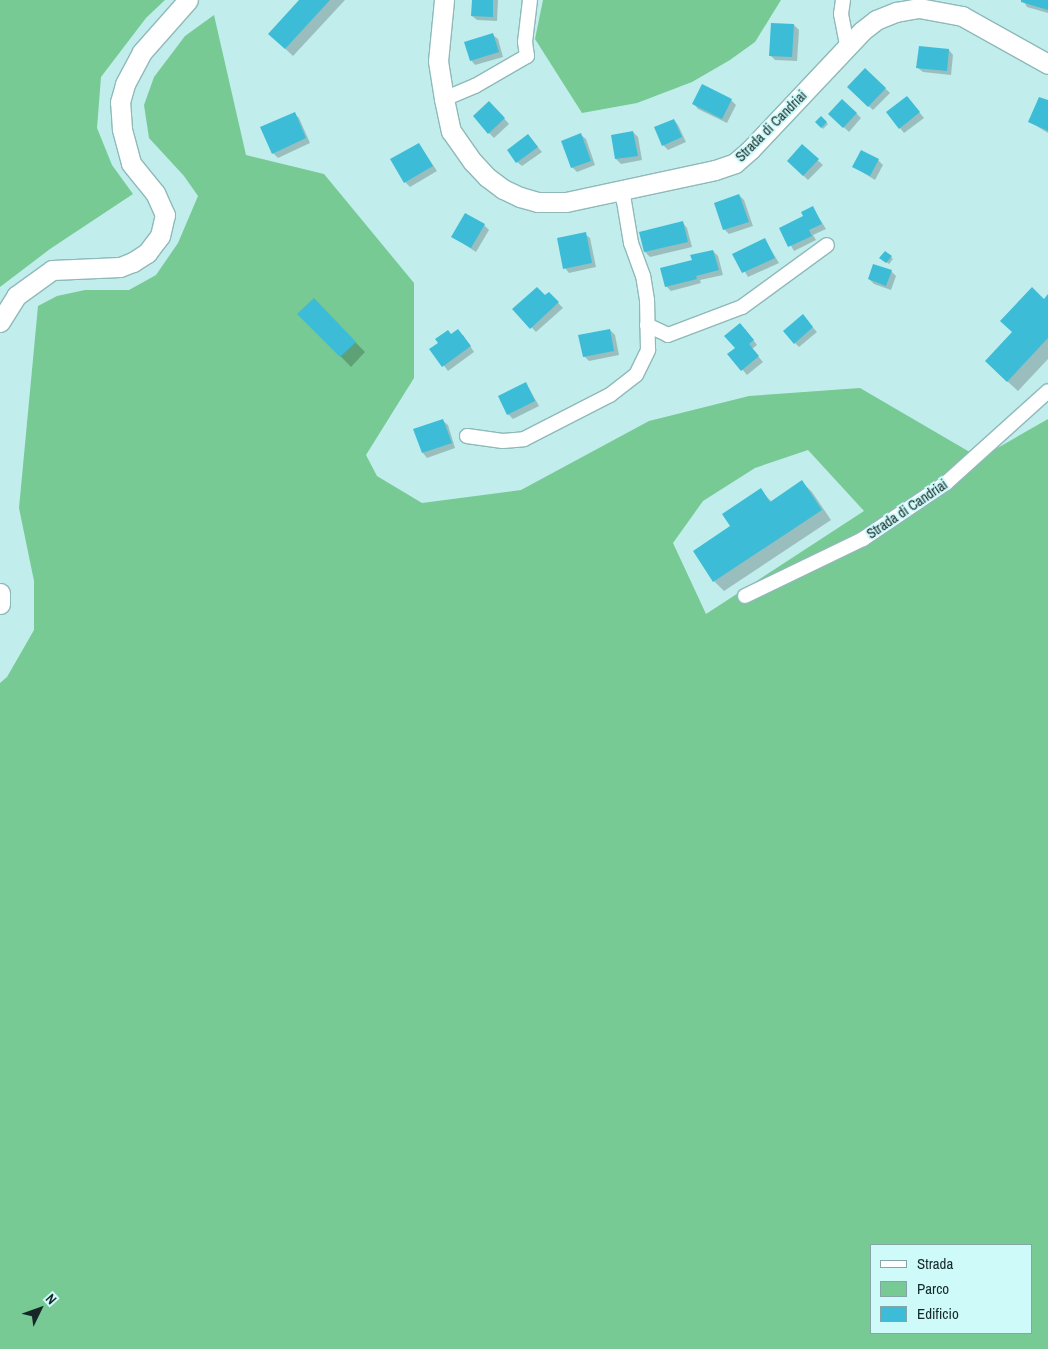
<!DOCTYPE html>
<style>
body{margin:0}
#map{position:relative;width:1048px;height:1349px;overflow:hidden;background:#c1eeed;font-family:"Archivo Narrow",sans-serif}
div>[style]{position:absolute}
.green>*{inset:0;background:#77ca94}
.shadow>*{inset:0;background:#0003}
.building>*{inset:0;background:#3dbcd7}
.roads{filter:drop-shadow(1px 0 #8eb9b8) drop-shadow(-1px 0 #8eb9b8) drop-shadow(0 1px #8eb9b8) drop-shadow(0 -1px #8eb9b8)}
.minor>*{height:14px;margin:-7px;padding:0 7px;transform-origin:7px;border-radius:7px;background:#fff}
.secondary>*{height:19px;margin:-9.5px;padding:0 9.5px;transform-origin:9.5px;border-radius:9.5px;background:#fff}
span{translate:-50% -50%;white-space:nowrap;text-align:center;line-height:1.15;-webkit-text-stroke:4px #cefbfa;paint-order:stroke}
.street-label{font-size:14px;color:#162727}
.legend{position:absolute;left:870px;top:1244px;width:162px;height:90px;box-sizing:border-box;background:#cefbfa;border:1px solid #84a6a6;margin:0;padding:6px 9px;list-style:none;font-size:15px;color:#162727}
.legend li{display:flex;align-items:center;gap:10px;height:25px}
.legend b{width:25px;border:1px solid #84a6a6}
.north{position:absolute;left:15px;top:1284px;width:50px;height:50px;-webkit-text-stroke:4px #cefbfa;paint-order:stroke;rotate:48deg;font-size:14px;font-weight:700;line-height:20px;text-align:center;color:#162727}
.north::after{content:'';display:block;margin:auto;width:18px;height:22px;background:#162727;clip-path:polygon(50% 0,100% 100%,50% 72%,0 100%)}
</style>
<div id="map">
<div class="green">
<div style="clip-path:polygon(0 0,165px 0,146px 18px,101px 77px,97px 128px,112px 165px,133px 194px,50px 249px,0 287px)"></div>
<div style="clip-path:polygon(543px 0,781px 0,755px 42px,730px 60px,692px 82px,637px 103px,582px 113px,535px 39px)"></div>
<div style="clip-path:polygon(evenodd,214px 15px,246px 155px,324px 174px,414px 283px,414px 378px,366px 455px,377px 476px,422px 503px,521px 490px,649px 421px,749px 396px,860px 388px,980px 458px,1048px 419px,1048px 1349px,0 1349px,0 683px,7px 677px,34px 630px,34px 581px,19px 508px,38px 306px,57px 296px,85px 290px,129px 290px,156px 275px,178px 243px,198px 196px,184px 176px,149px 138px,144px 105px,154px 77px,185px 36px,214px 15px,808px 450px,864px 511px,706px 614px,673px 543px,703px 501px,755px 468px,808px 450px,214px 15px,872px 1245px,1032px 1245px,1032px 1333px,872px 1333px,872px 1245px)"></div>
</div>
<div class="shadow">
<div style="clip-path:polygon(301px 0,345px 0,293px 56px,277px 41px)"></div>
<div style="clip-path:polygon(473px 0,498px 0,497px 21px,477px 20px,472px 16px)"></div>
<div style="clip-path:polygon(1023px 0,1048px 0,1048px 13px,1027px 7px)"></div>
<div style="clip-path:polygon(794px 25px,799px 30px,797px 61px,775px 60px,770px 55px)"></div>
<div style="clip-path:polygon(493px 35px,498px 39px,503px 57px,475px 65px,471px 60px)"></div>
<div style="clip-path:polygon(949px 50px,953px 55px,951px 75px,923px 72px,918px 68px)"></div>
<div style="clip-path:polygon(865px 69px,890px 93px,873px 110px,848px 87px)"></div>
<div style="clip-path:polygon(907px 97px,924px 118px,904px 133px,900px 128px)"></div>
<div style="clip-path:polygon(731px 100px,736px 105px,727px 123px,698px 109px,694px 104px)"></div>
<div style="clip-path:polygon(1048px 102px,1048px 133px,1030px 122px)"></div>
<div style="clip-path:polygon(494px 107px,509px 124px,494px 138px,489px 133px)"></div>
<div style="clip-path:polygon(294px 113px,299px 118px,310px 143px,278px 158px,273px 153px)"></div>
<div style="clip-path:polygon(856px 113px,861px 118px,849px 132px,835px 119px)"></div>
<div style="clip-path:polygon(821px 118px,828px 124px,823px 129px,817px 122px)"></div>
<div style="clip-path:polygon(674px 120px,678px 125px,686px 142px,668px 150px,663px 145px)"></div>
<div style="clip-path:polygon(633px 132px,638px 137px,642px 160px,621px 164px,616px 159px,612px 136px)"></div>
<div style="clip-path:polygon(528px 135px,542px 152px,522px 166px,517px 162px)"></div>
<div style="clip-path:polygon(581px 135px,586px 139px,595px 165px,577px 172px,572px 167px)"></div>
<div style="clip-path:polygon(419px 144px,437px 171px,410px 187px,405px 182px)"></div>
<div style="clip-path:polygon(802px 146px,823px 165px,808px 180px,788px 161px)"></div>
<div style="clip-path:polygon(878px 160px,883px 165px,875px 180px,854px 167px)"></div>
<div style="clip-path:polygon(739px 195px,744px 200px,753px 226px,729px 234px,725px 230px,715px 203px)"></div>
<div style="clip-path:polygon(813px 208px,826px 229px,813px 235px,816px 240px,794px 251px,781px 228px,805px 216px)"></div>
<div style="clip-path:polygon(683px 223px,687px 228px,692px 247px,650px 257px,645px 252px,640px 233px)"></div>
<div style="clip-path:polygon(484px 225px,489px 230px,476px 252px,453px 237px)"></div>
<div style="clip-path:polygon(585px 234px,590px 238px,596px 267px,569px 273px,565px 268px)"></div>
<div style="clip-path:polygon(765px 240px,779px 263px,748px 277px,734px 254px)"></div>
<div style="clip-path:polygon(713px 251px,718px 256px,723px 275px,700px 280px,701px 283px,671px 291px,666px 286px,693px 261px)"></div>
<div style="clip-path:polygon(891px 257px,893px 259px,889px 264px,883px 260px)"></div>
<div style="clip-path:polygon(891px 271px,896px 276px,891px 290px,874px 284px,869px 279px)"></div>
<div style="clip-path:polygon(549px 293px,563px 308px,536px 332px,514px 309px)"></div>
<div style="clip-path:polygon(1048px 296px,1048px 359px,1018px 391px,996px 371px)"></div>
<div style="clip-path:polygon(314px 300px,365px 352px,351px 367px,299px 314px)"></div>
<div style="clip-path:polygon(807px 321px,817px 332px,799px 347px,795px 343px)"></div>
<div style="clip-path:polygon(745px 329px,757px 345px,752px 349px,763px 362px,747px 375px,729px 354px,736px 348px)"></div>
<div style="clip-path:polygon(610px 330px,615px 335px,619px 355px,589px 361px,584px 356px)"></div>
<div style="clip-path:polygon(452px 335px,463px 335px,474px 352px,448px 371px,431px 349px)"></div>
<div style="clip-path:polygon(526px 383px,539px 406px,513px 419px,508px 414px)"></div>
<div style="clip-path:polygon(443px 421px,448px 425px,455px 448px,427px 458px,423px 453px)"></div>
<div style="clip-path:polygon(802px 482px,812px 492px,831px 520px,724px 591px,714px 581px,732px 526px,760px 490px,772px 502px)"></div>
</div>
<div class="building">
<div style="clip-path:polygon(299px 0,330px 0,285px 49px,268px 34px)"></div>
<div style="clip-path:polygon(472px 0,493px 0,493px 17px,471px 16px)"></div>
<div style="clip-path:polygon(1021px 0,1048px 0,1048px 10px,1021px 2px)"></div>
<div style="clip-path:polygon(771px 23px,794px 24px,792px 57px,769px 56px)"></div>
<div style="clip-path:polygon(493px 33px,499px 52px,470px 61px,464px 42px)"></div>
<div style="clip-path:polygon(919px 46px,949px 49px,947px 71px,916px 68px)"></div>
<div style="clip-path:polygon(865px 68px,886px 88px,868px 107px,847px 87px)"></div>
<div style="clip-path:polygon(702px 84px,732px 99px,722px 119px,692px 104px)"></div>
<div style="clip-path:polygon(907px 96px,920px 112px,899px 129px,886px 112px)"></div>
<div style="clip-path:polygon(1039px 97px,1048px 100px,1048px 131px,1028px 122px)"></div>
<div style="clip-path:polygon(842px 99px,857px 113px,843px 128px,828px 114px)"></div>
<div style="clip-path:polygon(489px 101px,505px 118px,488px 134px,473px 116px)"></div>
<div style="clip-path:polygon(295px 112px,306px 138px,272px 154px,260px 127px)"></div>
<div style="clip-path:polygon(821px 116px,827px 122px,821px 128px,815px 122px)"></div>
<div style="clip-path:polygon(674px 119px,682px 137px,662px 146px,654px 127px)"></div>
<div style="clip-path:polygon(633px 131px,638px 156px,615px 159px,611px 135px)"></div>
<div style="clip-path:polygon(581px 133px,591px 161px,571px 168px,561px 141px)"></div>
<div style="clip-path:polygon(528px 134px,538px 147px,516px 163px,507px 150px)"></div>
<div style="clip-path:polygon(419px 143px,433px 166px,404px 183px,390px 159px)"></div>
<div style="clip-path:polygon(802px 144px,819px 159px,803px 176px,787px 161px)"></div>
<div style="clip-path:polygon(861px 150px,879px 159px,870px 176px,852px 167px)"></div>
<div style="clip-path:polygon(739px 194px,749px 222px,723px 230px,714px 203px)"></div>
<div style="clip-path:polygon(813px 206px,822px 224px,809px 230px,812px 236px,788px 247px,779px 228px,803px 216px,801px 212px)"></div>
<div style="clip-path:polygon(465px 213px,485px 224px,471px 248px,451px 237px)"></div>
<div style="clip-path:polygon(683px 221px,688px 242px,644px 252px,639px 232px)"></div>
<div style="clip-path:polygon(586px 232px,592px 263px,563px 269px,557px 238px)"></div>
<div style="clip-path:polygon(765px 238px,775px 258px,742px 273px,732px 254px)"></div>
<div style="clip-path:polygon(713px 250px,719px 270px,696px 276px,697px 279px,665px 287px,660px 268px,692px 260px,690px 255px)"></div>
<div style="clip-path:polygon(885px 251px,892px 256px,886px 263px,879px 258px)"></div>
<div style="clip-path:polygon(873px 264px,892px 270px,886px 286px,868px 279px)"></div>
<div style="clip-path:polygon(537px 287px,545px 295px,549px 292px,559px 302px,530px 329px,512px 309px)"></div>
<div style="clip-path:polygon(1032px 287px,1044px 299px,1048px 294px,1048px 338px,1007px 382px,985px 361px,1012px 332px,1000px 321px)"></div>
<div style="clip-path:polygon(314px 298px,356px 342px,340px 357px,297px 314px)"></div>
<div style="clip-path:polygon(803px 314px,813px 327px,794px 344px,783px 331px)"></div>
<div style="clip-path:polygon(740px 323px,754px 340px,749px 344px,759px 356px,741px 371px,727px 354px,735px 348px,724px 336px)"></div>
<div style="clip-path:polygon(458px 329px,471px 346px,442px 367px,429px 349px,438px 343px,435px 339px,448px 330px,451px 334px)"></div>
<div style="clip-path:polygon(610px 329px,614px 351px,583px 357px,578px 335px)"></div>
<div style="clip-path:polygon(526px 382px,535px 401px,507px 415px,498px 396px)"></div>
<div style="clip-path:polygon(443px 419px,452px 443px,422px 453px,413px 429px)"></div>
<div style="clip-path:polygon(802px 480px,822px 510px,713px 582px,693px 551px,730px 526px,722px 514px,761px 488px,770px 502px)"></div>
</div>
<div class="roads">
<div class="minor">
<div style="left:843px;top:0;width:14px;rotate:98deg"></div>
<div style="left:841px;top:14px;width:32px;rotate:79deg"></div>
<div style="left:444px;top:99px;width:34px;rotate:-23deg"></div>
<div style="left:475px;top:86px;width:60px;rotate:-30deg"></div>
<div style="left:527px;top:56px;width:14px;rotate:-98deg"></div>
<div style="left:525px;top:42px;width:42px;rotate:-83.2deg"></div>
<div style="left:647px;top:325px;width:23px;rotate:25deg"></div>
<div style="left:668px;top:335px;width:79px;rotate:-20.7deg"></div>
<div style="left:742px;top:307px;width:105px;rotate:-36.1deg"></div>
<div style="left:467px;top:436px;width:36px;rotate:8deg"></div>
<div style="left:503px;top:441px;width:21px;rotate:-5deg"></div>
<div style="left:524px;top:439px;width:97px;rotate:-27.1deg"></div>
<div style="left:610px;top:395px;width:33px;rotate:-38deg"></div>
<div style="left:636px;top:375px;width:28px;rotate:-64deg"></div>
<div style="left:648px;top:350px;width:50px;rotate:-91.1deg"></div>
<div style="left:647px;top:300px;width:24px;rotate:-99deg"></div>
<div style="left:643px;top:276px;width:35px;rotate:-110deg"></div>
<div style="left:631px;top:243px;width:43px;rotate:-99.5deg"></div>
<div style="left:624px;top:201px;width:11px;rotate:-117deg"></div>
<div style="left:745px;top:596px;width:131px;rotate:-25.8deg"></div>
<div style="left:863px;top:539px;width:100px;rotate:-34deg"></div>
<div style="left:946px;top:483px;width:137px;rotate:-42deg"></div>
</div>
<div class="secondary">
<div style="left:444px;top:0;width:61px;rotate:95.6deg"></div>
<div style="left:438px;top:61px;width:38px;rotate:81deg"></div>
<div style="left:444px;top:99px;width:33px;rotate:78deg"></div>
<div style="left:451px;top:131px;width:38px;rotate:55deg"></div>
<div style="left:473px;top:162px;width:21px;rotate:47deg"></div>
<div style="left:487px;top:177px;width:20px;rotate:37deg"></div>
<div style="left:503px;top:189px;width:19px;rotate:25deg"></div>
<div style="left:520px;top:197px;width:18px;rotate:16deg"></div>
<div style="left:537px;top:202px;width:29px"></div>
<div style="left:566px;top:202px;width:152px;rotate:-12.1deg"></div>
<div style="left:715px;top:170px;width:21px;rotate:-19deg"></div>
<div style="left:735px;top:163px;width:20px;rotate:-41deg"></div>
<div style="left:750px;top:150px;width:163px;rotate:-46.7deg"></div>
<div style="left:862px;top:31px;width:18px;rotate:-38deg"></div>
<div style="left:876px;top:20px;width:22px;rotate:-22deg"></div>
<div style="left:896px;top:12px;width:23px;rotate:-10deg"></div>
<div style="left:919px;top:8px;width:44px;rotate:10.5deg"></div>
<div style="left:962px;top:16px;width:98px;rotate:29.2deg"></div>
<div style="left:0;top:322px;width:31px;rotate:-58deg"></div>
<div style="left:16px;top:296px;width:44px;rotate:-35.8deg"></div>
<div style="left:52px;top:270px;width:68px;rotate:-2.5deg"></div>
<div style="left:120px;top:267px;width:14px;rotate:-21deg"></div>
<div style="left:133px;top:262px;width:17px;rotate:-33deg"></div>
<div style="left:147px;top:253px;width:21px;rotate:-53deg"></div>
<div style="left:160px;top:236px;width:22px;rotate:-77deg"></div>
<div style="left:165px;top:215px;width:24px;rotate:-114deg"></div>
<div style="left:155px;top:193px;width:38px;rotate:-129deg"></div>
<div style="left:131px;top:163px;width:35px;rotate:-105deg"></div>
<div style="left:122px;top:129px;width:27px;rotate:-94deg"></div>
<div style="left:120px;top:102px;width:19px;rotate:-74deg"></div>
<div style="left:125px;top:84px;width:36px;rotate:-62deg"></div>
<div style="left:142px;top:52px;width:69px;rotate:-48.5deg"></div>
<div style="left:0;top:593px;width:11px;rotate:90deg"></div>
</div>
</div>
<div class="street-label">
<span style="left:771px;top:126px;rotate:-45deg">Strada di Candriai</span>
<span style="left:907px;top:509px;rotate:-34deg">Strada di Candriai</span>
</div>
<ul class="legend">
<li><b style="height:6px;background:#fff"></b>Strada</li>
<li><b style="height:14px;background:#77ca94"></b>Parco</li>
<li><b style="height:14px;background:#3dbcd7"></b>Edificio</li>
</ul>
<div class="north">N</div>
</div>
